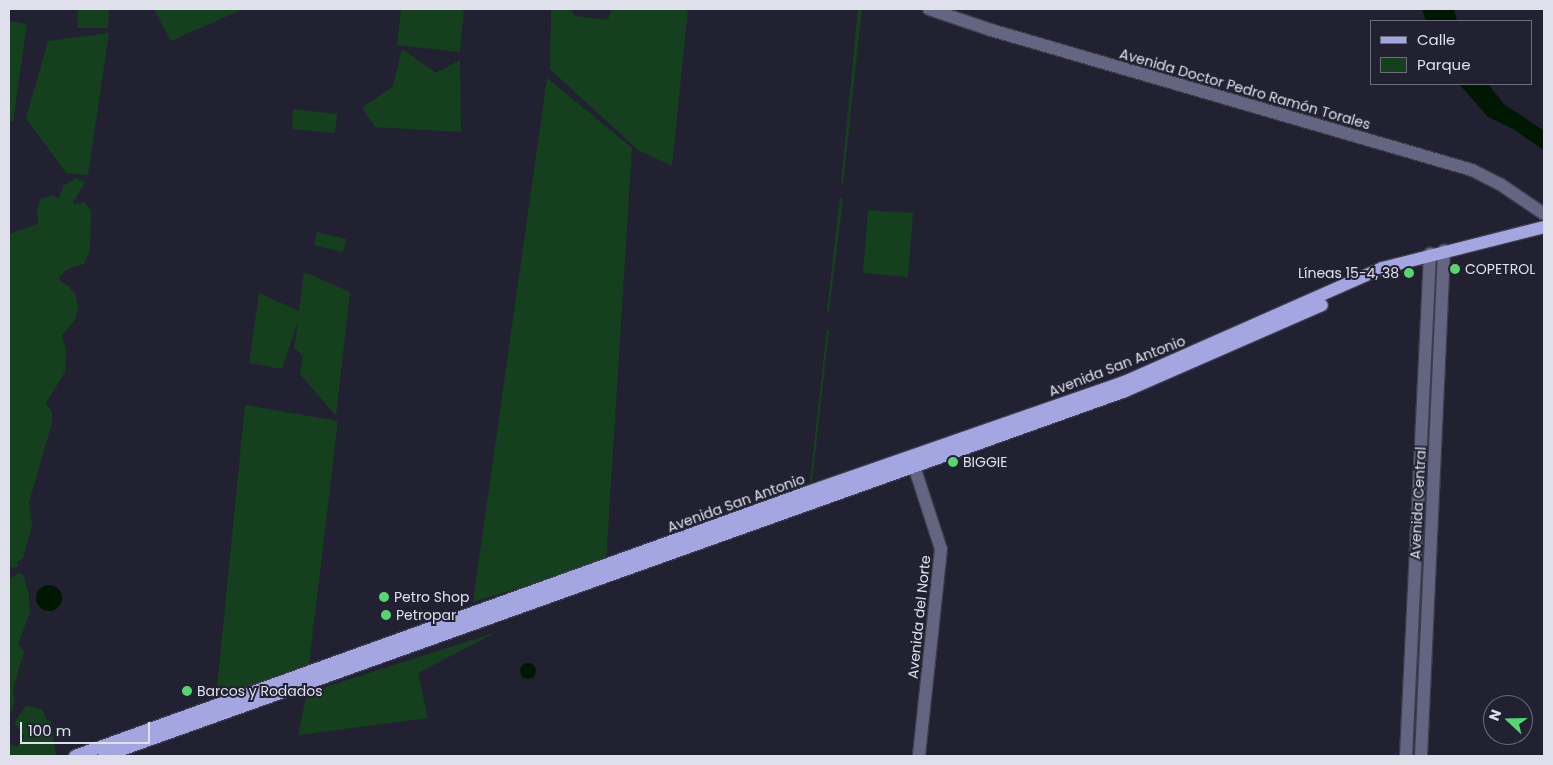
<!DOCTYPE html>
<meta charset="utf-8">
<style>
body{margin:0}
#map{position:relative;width:1553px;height:765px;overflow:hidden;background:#212132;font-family:Poppins,sans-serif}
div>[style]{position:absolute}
.green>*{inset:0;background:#15401e}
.water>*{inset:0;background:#001702}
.round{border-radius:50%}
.roads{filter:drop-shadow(1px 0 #3c3c4c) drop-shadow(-1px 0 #3c3c4c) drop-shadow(0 1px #3c3c4c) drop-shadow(0 -1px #3c3c4c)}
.tertiary>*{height:12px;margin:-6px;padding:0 6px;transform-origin:6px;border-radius:6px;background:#636581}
.primary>*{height:12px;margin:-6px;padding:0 6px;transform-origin:6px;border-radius:6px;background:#a3a6e1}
.dots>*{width:14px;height:14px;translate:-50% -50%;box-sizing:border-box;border:2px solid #212132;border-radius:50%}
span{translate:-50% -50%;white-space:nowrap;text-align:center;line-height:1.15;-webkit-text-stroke:4px #212132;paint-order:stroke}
.street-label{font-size:14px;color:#dfe0eb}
.poi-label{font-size:14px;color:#dfe0eb}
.left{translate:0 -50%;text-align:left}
.right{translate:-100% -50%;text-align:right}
.frame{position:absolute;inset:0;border:10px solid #dfe0eb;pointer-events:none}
.legend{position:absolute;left:1370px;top:20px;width:162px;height:65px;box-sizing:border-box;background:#212132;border:1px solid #6d6d7c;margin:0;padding:6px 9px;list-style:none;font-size:15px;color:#dfe0eb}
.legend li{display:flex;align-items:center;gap:10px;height:25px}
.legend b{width:25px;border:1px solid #6d6d7c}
.north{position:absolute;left:1483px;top:695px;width:50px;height:50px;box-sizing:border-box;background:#212132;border:1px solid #6d6d7c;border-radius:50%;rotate:291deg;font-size:14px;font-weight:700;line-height:20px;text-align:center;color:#dfe0eb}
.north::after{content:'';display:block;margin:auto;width:18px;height:22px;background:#57d570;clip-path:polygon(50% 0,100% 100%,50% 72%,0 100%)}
.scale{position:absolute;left:20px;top:722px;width:130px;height:22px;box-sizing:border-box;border:2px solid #dfe0eb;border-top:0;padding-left:6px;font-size:15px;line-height:18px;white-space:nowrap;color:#dfe0eb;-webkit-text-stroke:4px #212132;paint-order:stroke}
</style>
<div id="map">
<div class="green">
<div style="clip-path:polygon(78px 9px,109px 9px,108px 28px,77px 28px)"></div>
<div style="clip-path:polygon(154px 9px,243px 9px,171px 41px)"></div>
<div style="clip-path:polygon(401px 9px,464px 9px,460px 52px,397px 45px)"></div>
<div style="clip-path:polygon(551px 9px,570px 9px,575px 16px,608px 20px,611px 9px,688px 9px,672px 166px,638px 150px,550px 69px)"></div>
<div style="clip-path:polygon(858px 9px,862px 9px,843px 184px,841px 182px)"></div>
<div style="clip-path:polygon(9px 21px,27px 24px,13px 121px,9px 121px)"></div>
<div style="clip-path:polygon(109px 33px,88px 175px,66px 173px,26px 118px,48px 41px)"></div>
<div style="clip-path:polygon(402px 49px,436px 73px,460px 60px,461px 132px,375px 127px,362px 108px,393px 86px)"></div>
<div style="clip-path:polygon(547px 78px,632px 148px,606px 561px,473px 602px)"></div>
<div style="clip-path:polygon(293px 109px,337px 114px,335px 133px,292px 129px)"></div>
<div style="clip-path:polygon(76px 178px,85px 182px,73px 202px,75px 205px,85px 202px,91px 211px,90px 250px,84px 264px,70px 268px,59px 276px,61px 282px,67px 285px,76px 295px,78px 310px,74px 321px,62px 335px,66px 350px,65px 372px,46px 403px,52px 412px,52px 423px,29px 502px,32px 526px,23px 558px,17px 562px,18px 567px,13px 568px,9px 566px,9px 234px,38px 224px,37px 209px,41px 199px,52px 195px,59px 198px,63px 186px)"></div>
<div style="clip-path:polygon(840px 197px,843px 199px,829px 312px,827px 310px)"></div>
<div style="clip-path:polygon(868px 210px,913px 213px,908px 277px,863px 273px)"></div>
<div style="clip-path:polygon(317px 232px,346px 239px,343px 252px,314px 245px)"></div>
<div style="clip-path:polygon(1438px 264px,1429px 475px,1427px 476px,1425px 475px,1435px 265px)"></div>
<div style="clip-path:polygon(304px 272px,350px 292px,336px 416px,300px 374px,303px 356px,294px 348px,298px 321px,282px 369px,249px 363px,259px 293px,299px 311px)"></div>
<div style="clip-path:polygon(827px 329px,829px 331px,812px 482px,810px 480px)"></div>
<div style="clip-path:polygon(245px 405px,338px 421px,309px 664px,216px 698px)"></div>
<div style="clip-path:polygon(1422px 559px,1424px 560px,1416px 756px,1411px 756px)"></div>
<div style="clip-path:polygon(18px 573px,23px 575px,29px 595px,30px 613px,18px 643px,24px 652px,13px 689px,15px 702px,9px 717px,9px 580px)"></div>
<div style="clip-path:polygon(497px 632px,418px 673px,428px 718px,298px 735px,307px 693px)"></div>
<div style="clip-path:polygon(26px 706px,42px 709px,46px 719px,51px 721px,56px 756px,9px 756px,9px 744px,17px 747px,25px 736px,14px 723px)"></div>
</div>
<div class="water">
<div style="clip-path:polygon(1422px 9px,1454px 9px,1457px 21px,1426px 21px)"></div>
<div style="clip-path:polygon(1459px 84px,1488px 84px,1504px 104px,1544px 131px,1544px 150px,1513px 129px,1488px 117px)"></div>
<div class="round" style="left:36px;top:585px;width:26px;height:26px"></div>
<div class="round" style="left:520px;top:663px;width:16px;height:16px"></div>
</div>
<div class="roads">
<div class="tertiary">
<div style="left:929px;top:9px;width:65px;rotate:18.7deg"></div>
<div style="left:991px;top:30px;width:501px;rotate:16.23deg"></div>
<div style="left:1472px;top:170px;width:31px;rotate:27deg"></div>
<div style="left:1500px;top:184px;width:53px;rotate:34.3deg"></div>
<div style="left:916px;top:457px;width:9px;rotate:103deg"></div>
<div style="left:914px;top:466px;width:87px;rotate:72deg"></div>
<div style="left:941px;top:549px;width:208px;rotate:96.1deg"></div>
<div style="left:1406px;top:756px;width:503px;rotate:-87.26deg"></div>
<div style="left:1421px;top:756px;width:506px;rotate:-87.39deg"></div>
</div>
<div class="primary">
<div style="left:75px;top:756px;width:776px;rotate:-19.81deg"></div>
<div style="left:805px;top:493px;width:338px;rotate:-19.2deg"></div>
<div style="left:1124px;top:382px;width:282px;rotate:-23.8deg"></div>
<div style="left:1382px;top:268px;width:167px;rotate:-14.2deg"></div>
<div style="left:104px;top:756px;width:1082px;rotate:-19.66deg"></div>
<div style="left:1123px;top:392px;width:217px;rotate:-23.6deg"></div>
</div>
</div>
<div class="dots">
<div style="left:1455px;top:269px;background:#57d570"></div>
<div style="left:1409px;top:273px;background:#57d570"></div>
<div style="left:953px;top:462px;background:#57d570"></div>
<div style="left:384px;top:597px;background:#57d570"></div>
<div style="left:386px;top:615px;background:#57d570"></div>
<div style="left:187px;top:691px;background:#57d570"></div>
</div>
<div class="street-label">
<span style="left:1245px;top:89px;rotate:16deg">Avenida Doctor Pedro Ramón Torales</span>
<span style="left:1117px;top:366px;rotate:-21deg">Avenida San Antonio</span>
<span style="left:736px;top:503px;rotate:-20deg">Avenida San Antonio</span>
<span style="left:1418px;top:503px;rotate:-87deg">Avenida Central</span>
<span style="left:919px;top:617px;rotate:-84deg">Avenida del Norte</span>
</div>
<div class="poi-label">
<span class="left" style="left:1465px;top:269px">COPETROL</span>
<span class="right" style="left:1399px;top:273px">Líneas 15-4, 38</span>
<span class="left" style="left:963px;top:462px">BIGGIE</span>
<span class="left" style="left:394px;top:597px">Petro Shop</span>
<span class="left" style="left:396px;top:615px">Petropar</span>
<span class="left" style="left:197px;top:691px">Barcos y Rodados</span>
</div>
<div class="frame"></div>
<ul class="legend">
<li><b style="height:6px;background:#a3a6e1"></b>Calle</li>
<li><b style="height:14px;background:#15401e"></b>Parque</li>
</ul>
<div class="north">N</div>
<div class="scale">100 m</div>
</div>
